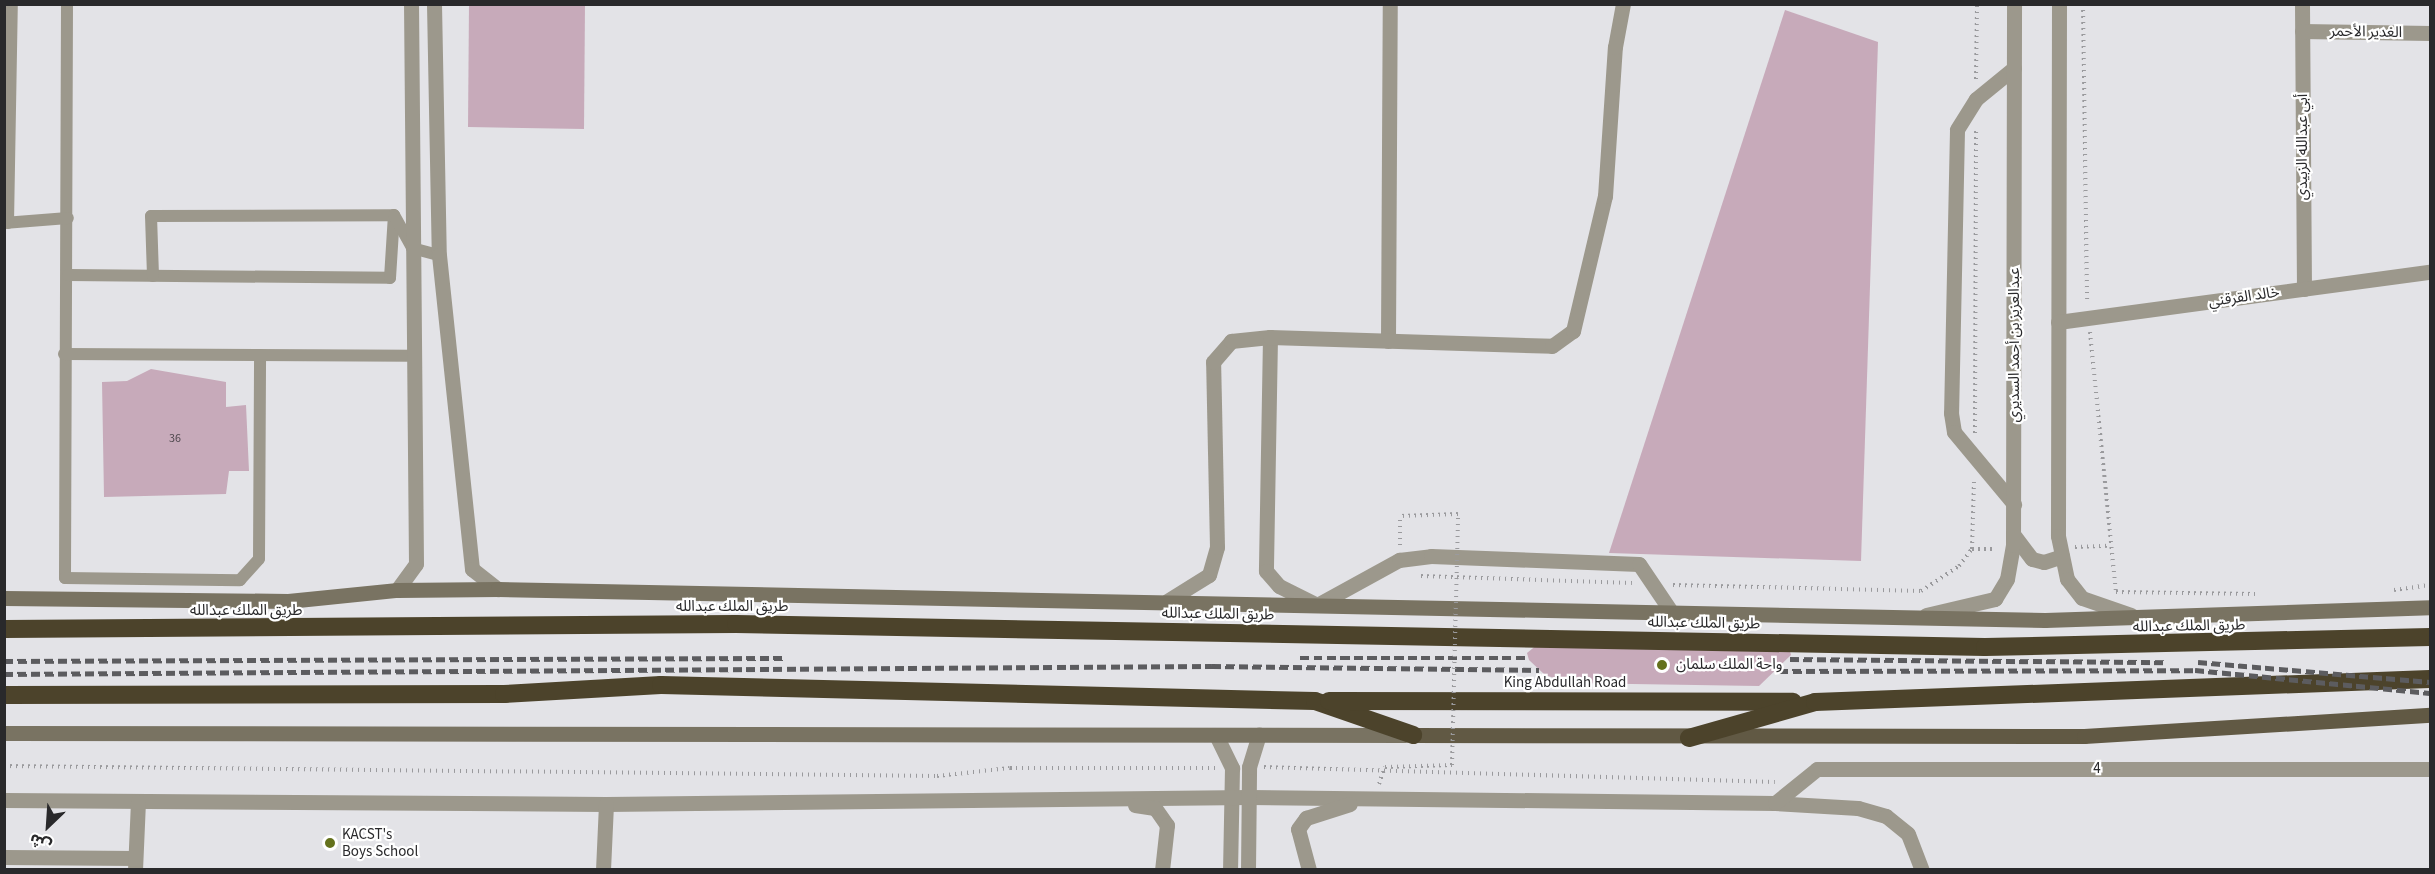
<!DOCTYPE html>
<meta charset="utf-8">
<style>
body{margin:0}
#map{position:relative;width:2435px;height:874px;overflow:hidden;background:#e3e3e7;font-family:"Source Sans 3","Noto Sans Arabic",sans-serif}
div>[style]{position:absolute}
.building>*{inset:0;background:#c7aaba}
.path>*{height:4px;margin-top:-2px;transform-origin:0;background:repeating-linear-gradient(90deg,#9a9a9d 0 1.5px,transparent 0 6px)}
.lane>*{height:12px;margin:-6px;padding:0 6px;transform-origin:6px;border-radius:6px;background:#9c988c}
.street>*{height:15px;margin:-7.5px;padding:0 7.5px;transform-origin:7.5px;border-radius:7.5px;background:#9c988c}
.secondary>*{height:15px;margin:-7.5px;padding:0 7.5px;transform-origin:7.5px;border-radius:7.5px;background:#797362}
.primary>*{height:15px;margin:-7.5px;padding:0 7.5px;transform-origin:7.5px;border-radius:7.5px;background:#615944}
.highway>*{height:18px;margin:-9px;padding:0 9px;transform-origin:9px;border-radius:9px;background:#4c432b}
.rail>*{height:4.5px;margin-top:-2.25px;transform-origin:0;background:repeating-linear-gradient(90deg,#5c5c5f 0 9px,transparent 0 13.5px)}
.path-bridge>*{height:4px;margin-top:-2px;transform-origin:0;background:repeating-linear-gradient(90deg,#9a9a9d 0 1.5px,transparent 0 6px)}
.dots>*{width:16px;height:16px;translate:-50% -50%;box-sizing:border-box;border:3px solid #fff;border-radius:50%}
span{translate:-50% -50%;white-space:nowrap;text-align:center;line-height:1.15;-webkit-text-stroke:4.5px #fff;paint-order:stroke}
.number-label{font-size:12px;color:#50494f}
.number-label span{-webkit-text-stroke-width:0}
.street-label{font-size:15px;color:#29292b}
.poi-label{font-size:15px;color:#29292b}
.left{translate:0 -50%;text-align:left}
.frame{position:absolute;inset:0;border:6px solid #29292b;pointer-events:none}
.north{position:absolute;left:18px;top:796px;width:60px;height:60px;-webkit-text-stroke:4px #fff;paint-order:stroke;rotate:205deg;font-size:16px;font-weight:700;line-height:24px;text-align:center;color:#29292b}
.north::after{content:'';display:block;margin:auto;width:21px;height:27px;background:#29292b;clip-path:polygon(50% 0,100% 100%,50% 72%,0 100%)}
</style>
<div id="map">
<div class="building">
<div style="clip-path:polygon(469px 4px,585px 4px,584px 129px,468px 127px)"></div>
<div style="clip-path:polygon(1785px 10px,1878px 42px,1861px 561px,1609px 553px)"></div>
<div style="clip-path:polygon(151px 369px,226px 382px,226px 407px,246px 405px,249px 471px,229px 471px,226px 494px,104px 497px,102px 382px,127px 381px)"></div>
<div style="clip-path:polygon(1538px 644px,1790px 651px,1791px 655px,1759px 686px,1569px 683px,1545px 675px,1529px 660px,1527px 653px)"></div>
</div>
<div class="path">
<div style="left:2083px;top:4px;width:300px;rotate:89.2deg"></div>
<div style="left:1976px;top:79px;width:75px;rotate:-89.2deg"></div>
<div style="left:2090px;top:332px;width:261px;rotate:84.3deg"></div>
<div style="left:2116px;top:592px;width:139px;rotate:0.8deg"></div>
<div style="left:1975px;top:433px;width:302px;rotate:-89.8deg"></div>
<div style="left:1400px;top:545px;width:29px;rotate:-90deg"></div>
<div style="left:2075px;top:547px;width:33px;rotate:-2deg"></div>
<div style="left:1972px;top:549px;width:24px"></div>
<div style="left:1421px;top:576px;width:211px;rotate:1.9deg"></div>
<div style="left:1673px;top:585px;width:248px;rotate:1.4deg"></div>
<div style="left:1921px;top:591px;width:45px;rotate:-33.3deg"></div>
<div style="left:1959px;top:566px;width:21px;rotate:-53deg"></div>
<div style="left:1972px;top:549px;width:67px;rotate:-88.3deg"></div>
<div style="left:2394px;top:590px;width:36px;rotate:-8deg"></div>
<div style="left:4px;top:766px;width:933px;rotate:0.61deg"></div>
<div style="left:937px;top:776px;width:73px;rotate:-6.3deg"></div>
<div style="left:1010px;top:768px;width:205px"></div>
<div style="left:1264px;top:767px;width:511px;rotate:1.68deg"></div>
<div style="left:1379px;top:784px;width:18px;rotate:-71deg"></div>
</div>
<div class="lane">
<div style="left:67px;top:4px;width:574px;rotate:90.2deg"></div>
<div style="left:65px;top:578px;width:175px;rotate:0.7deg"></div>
<div style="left:240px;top:580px;width:28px;rotate:-48deg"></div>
<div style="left:259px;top:559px;width:204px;rotate:-89.7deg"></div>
<div style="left:4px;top:223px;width:64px;rotate:-4.5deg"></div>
<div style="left:8px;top:223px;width:219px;rotate:-89deg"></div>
<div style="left:68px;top:275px;width:322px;rotate:0.5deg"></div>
<div style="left:390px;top:278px;width:63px;rotate:-86.4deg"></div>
<div style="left:153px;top:276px;width:60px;rotate:-91.9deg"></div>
<div style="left:151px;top:216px;width:243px;rotate:-0.2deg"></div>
<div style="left:394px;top:215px;width:38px;rotate:61deg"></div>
<div style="left:412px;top:248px;width:28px;rotate:15deg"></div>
<div style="left:64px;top:354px;width:348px;rotate:0.3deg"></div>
</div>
<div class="street">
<div style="left:434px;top:4px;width:251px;rotate:88.9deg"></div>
<div style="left:439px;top:255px;width:316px;rotate:84deg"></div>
<div style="left:472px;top:569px;width:33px;rotate:38deg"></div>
<div style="left:2059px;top:4px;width:532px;rotate:90.11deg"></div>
<div style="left:2058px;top:536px;width:44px;rotate:78.2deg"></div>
<div style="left:2067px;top:579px;width:24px;rotate:52deg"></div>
<div style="left:2082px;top:598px;width:52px;rotate:19.1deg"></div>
<div style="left:2302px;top:4px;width:285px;rotate:89.6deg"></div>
<div style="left:2302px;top:31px;width:128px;rotate:0.9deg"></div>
<div style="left:2014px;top:68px;width:49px;rotate:140.8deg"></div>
<div style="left:1976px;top:99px;width:36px;rotate:122deg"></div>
<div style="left:1957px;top:130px;width:283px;rotate:91.2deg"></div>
<div style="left:1951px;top:413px;width:19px;rotate:81deg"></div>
<div style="left:1954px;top:432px;width:94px;rotate:50.2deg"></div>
<div style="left:2058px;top:322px;width:375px;rotate:-7.7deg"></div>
<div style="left:1270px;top:337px;width:234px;rotate:91deg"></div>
<div style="left:1266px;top:571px;width:20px;rotate:49deg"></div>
<div style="left:1279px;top:586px;width:42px;rotate:26.6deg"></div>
<div style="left:1317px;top:605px;width:94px;rotate:-28.8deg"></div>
<div style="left:1399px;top:560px;width:32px;rotate:-7deg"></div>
<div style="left:1431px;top:556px;width:208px;rotate:2.2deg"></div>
<div style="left:1639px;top:564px;width:59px;rotate:56deg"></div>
<div style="left:1388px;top:341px;width:337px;rotate:-89.7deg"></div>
<div style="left:2013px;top:534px;width:31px;rotate:53deg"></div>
<div style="left:2032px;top:559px;width:12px;rotate:14deg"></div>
<div style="left:2044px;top:562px;width:19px;rotate:-18deg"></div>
<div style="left:397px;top:590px;width:32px;rotate:-54deg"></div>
<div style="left:416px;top:564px;width:560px;rotate:-90.51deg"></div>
<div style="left:1167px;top:601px;width:49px;rotate:-31.8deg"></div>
<div style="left:1209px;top:575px;width:29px;rotate:-74deg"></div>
<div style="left:1217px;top:547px;width:185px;rotate:-91.2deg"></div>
<div style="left:1213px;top:362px;width:28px;rotate:-49deg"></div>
<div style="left:1231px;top:341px;width:39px;rotate:-6deg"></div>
<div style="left:1270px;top:337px;width:282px;rotate:1.8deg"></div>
<div style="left:1552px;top:346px;width:26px;rotate:-36deg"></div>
<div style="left:1573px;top:331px;width:139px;rotate:-76.7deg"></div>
<div style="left:1605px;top:196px;width:149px;rotate:-86.2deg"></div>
<div style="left:1615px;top:47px;width:44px;rotate:-79.5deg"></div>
<div style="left:1926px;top:615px;width:71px;rotate:-13.1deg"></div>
<div style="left:1995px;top:599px;width:23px;rotate:-59deg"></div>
<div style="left:2007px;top:579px;width:35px;rotate:-80deg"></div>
<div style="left:2013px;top:545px;width:541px;rotate:-89.89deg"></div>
<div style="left:1216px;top:735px;width:37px;rotate:64deg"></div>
<div style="left:1232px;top:768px;width:102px;rotate:91.1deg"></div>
<div style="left:4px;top:800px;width:602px;rotate:0.38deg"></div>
<div style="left:606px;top:804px;width:643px;rotate:-0.62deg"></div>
<div style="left:1249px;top:797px;width:526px;rotate:0.65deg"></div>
<div style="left:1775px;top:803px;width:83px;rotate:3.4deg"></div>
<div style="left:1858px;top:808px;width:29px;rotate:16deg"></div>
<div style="left:1886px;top:816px;width:28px;rotate:39deg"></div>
<div style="left:1908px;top:834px;width:39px;rotate:69deg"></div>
<div style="left:1775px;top:803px;width:54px;rotate:-39deg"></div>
<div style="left:1817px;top:769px;width:613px"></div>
<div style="left:1135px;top:805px;width:20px;rotate:9deg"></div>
<div style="left:1155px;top:808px;width:21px;rotate:55deg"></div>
<div style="left:1167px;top:825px;width:45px;rotate:96.3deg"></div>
<div style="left:4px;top:857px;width:131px;rotate:0.4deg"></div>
<div style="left:135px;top:870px;width:68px;rotate:-87.5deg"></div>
<div style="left:603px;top:870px;width:66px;rotate:-87.4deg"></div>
<div style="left:1248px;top:870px;width:103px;rotate:-89.4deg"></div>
<div style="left:1249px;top:767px;width:34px;rotate:-73deg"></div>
<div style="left:1309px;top:870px;width:42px;rotate:-105deg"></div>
<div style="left:1298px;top:829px;width:14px;rotate:-54deg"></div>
<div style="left:1306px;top:818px;width:46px;rotate:-17.7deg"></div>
</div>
<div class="secondary">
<div style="left:4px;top:598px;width:284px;rotate:0.6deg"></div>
<div style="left:288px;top:601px;width:110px;rotate:-5.8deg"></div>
<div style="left:397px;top:590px;width:101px;rotate:-0.6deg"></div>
<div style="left:498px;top:589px;width:1547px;rotate:1.15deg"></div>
<div style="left:2045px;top:620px;width:385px;rotate:-1.9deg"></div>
<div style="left:4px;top:733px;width:1401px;rotate:0.08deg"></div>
</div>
<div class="primary">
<div style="left:1413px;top:735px;width:671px;rotate:0.09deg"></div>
<div style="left:2084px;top:736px;width:347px;rotate:-3.5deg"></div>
</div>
<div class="highway">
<div style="left:4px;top:629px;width:732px;rotate:-0.39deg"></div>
<div style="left:736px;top:624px;width:1249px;rotate:1.05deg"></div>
<div style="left:1985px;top:647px;width:445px;rotate:-1.3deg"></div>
<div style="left:4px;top:695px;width:500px;rotate:-0.11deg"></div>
<div style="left:504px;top:694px;width:157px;rotate:-3.3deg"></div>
<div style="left:661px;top:685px;width:654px;rotate:1.4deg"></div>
<div style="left:1315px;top:701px;width:104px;rotate:19.1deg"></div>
<div style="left:1329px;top:701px;width:464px;rotate:0.1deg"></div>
<div style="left:1689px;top:738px;width:131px;rotate:-15.9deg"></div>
<div style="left:1815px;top:702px;width:615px;rotate:-2.14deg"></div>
</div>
<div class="rail">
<div style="left:1300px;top:658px;width:228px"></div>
<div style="left:1790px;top:659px;width:378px;rotate:0.5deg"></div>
<div style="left:4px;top:661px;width:780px;rotate:-0.22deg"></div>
<div style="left:2198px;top:662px;width:233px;rotate:4.9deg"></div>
<div style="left:1779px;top:671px;width:416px;rotate:-0.1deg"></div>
<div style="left:2195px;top:670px;width:236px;rotate:5.6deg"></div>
<div style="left:4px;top:674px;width:1208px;rotate:-0.38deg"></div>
<div style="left:1212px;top:666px;width:327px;rotate:0.7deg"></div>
</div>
<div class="path-bridge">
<div style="left:1385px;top:767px;width:67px;rotate:-1.7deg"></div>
<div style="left:1452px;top:765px;width:251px;rotate:-88.6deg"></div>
<div style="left:1458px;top:514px;width:58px;rotate:178deg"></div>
</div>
<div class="dots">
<div style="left:1662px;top:665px;background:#64711c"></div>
<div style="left:330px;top:843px;background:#64711c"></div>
</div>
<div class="number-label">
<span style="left:175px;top:439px">36</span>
</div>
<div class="street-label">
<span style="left:2366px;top:32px;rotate:1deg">الغدير الأحمر</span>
<span style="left:2303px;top:147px;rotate:-90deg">أبي عبدالله الزبيدي</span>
<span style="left:2244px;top:297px;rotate:-8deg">خالد القرقني</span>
<span style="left:2015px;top:345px;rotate:-90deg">عبدالعزيز بن أحمد السديري</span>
<span style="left:732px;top:607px">طريق الملك عبدالله</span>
<span style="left:246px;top:611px">طريق الملك عبدالله</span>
<span style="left:1218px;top:614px;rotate:1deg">طريق الملك عبدالله</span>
<span style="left:1704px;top:623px;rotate:1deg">طريق الملك عبدالله</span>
<span style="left:2189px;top:626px;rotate:-1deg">طريق الملك عبدالله</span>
<span style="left:1565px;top:683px">King Abdullah Road</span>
<span style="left:2097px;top:769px">4</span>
</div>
<div class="poi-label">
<span class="left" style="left:1676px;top:665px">واحة الملك سلمان</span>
<span class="left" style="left:342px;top:843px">KACST's<br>Boys School</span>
</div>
<div class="frame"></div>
<div class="north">ش</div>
</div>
